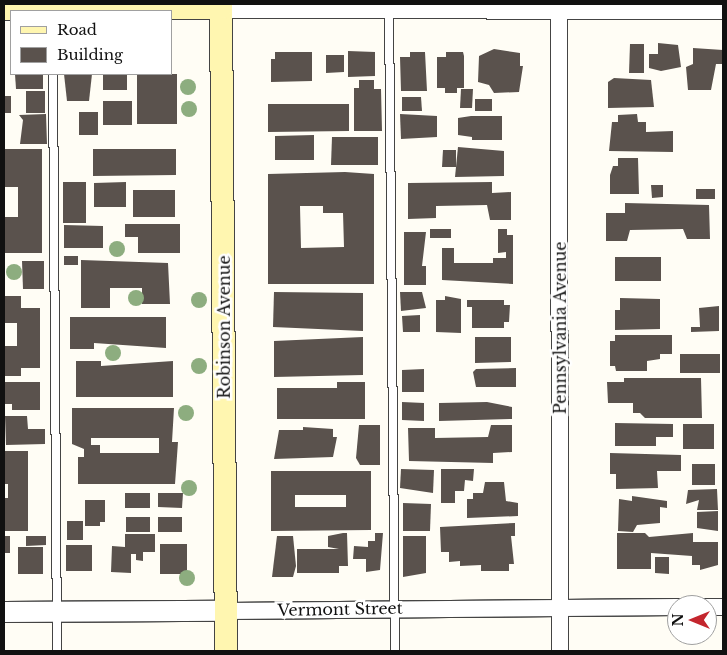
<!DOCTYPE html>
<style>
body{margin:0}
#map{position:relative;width:727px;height:655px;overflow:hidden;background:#fffdf5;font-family:"Libre Baskerville",serif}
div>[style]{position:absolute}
.building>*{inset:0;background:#5a524d}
.roads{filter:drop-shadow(1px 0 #444) drop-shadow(-1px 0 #444) drop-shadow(0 1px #444) drop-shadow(0 -1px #444)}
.service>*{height:8px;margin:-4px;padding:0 4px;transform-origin:4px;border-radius:4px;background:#fff}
.minor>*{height:16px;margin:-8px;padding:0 8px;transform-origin:8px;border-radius:8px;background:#fff}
.tertiary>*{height:20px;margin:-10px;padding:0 10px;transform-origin:10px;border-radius:10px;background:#fff}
.secondary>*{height:22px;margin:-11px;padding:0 11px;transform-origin:11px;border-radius:11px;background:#fff6b0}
.trees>*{width:16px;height:16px;margin:-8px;border-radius:50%;background:#8dad7f}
span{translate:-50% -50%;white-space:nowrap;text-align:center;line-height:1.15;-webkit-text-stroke:5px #fff;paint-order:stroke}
.street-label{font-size:16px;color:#111}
.frame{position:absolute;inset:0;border:5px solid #111;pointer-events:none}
.legend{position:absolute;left:10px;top:10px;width:162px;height:65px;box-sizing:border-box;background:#fff;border:1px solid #a0a0a0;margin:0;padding:6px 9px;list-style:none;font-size:15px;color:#111}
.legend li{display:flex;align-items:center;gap:10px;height:25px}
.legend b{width:25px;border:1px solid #a0a0a0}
.north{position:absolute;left:667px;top:595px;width:50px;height:50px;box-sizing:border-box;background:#fff;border:1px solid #a0a0a0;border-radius:50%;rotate:270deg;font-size:14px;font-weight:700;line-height:20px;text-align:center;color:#111}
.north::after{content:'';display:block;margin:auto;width:18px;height:22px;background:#c4262e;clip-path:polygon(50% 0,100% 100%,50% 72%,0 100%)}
</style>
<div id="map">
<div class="building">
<div style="clip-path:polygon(658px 43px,678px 45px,681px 67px,661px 71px,649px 68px,649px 54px,658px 54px)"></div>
<div style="clip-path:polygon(630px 44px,644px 44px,644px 73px,629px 73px)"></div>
<div style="clip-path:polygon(693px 48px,723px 50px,723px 64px,716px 64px,711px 90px,688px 90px,686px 67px,693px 64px)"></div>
<div style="clip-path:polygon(494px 49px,520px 53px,520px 66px,523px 66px,519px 92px,494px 93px,489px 85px,478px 82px,479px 56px)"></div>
<div style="clip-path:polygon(348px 51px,375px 52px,375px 76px,348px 77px)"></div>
<div style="clip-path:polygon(275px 52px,312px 52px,312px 81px,271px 82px,271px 59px,275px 59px)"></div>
<div style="clip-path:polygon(410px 52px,425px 52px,427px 91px,401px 91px,400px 57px,410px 57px)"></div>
<div style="clip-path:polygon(446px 52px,463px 52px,464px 56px,464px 88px,457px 88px,457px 93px,445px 93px,445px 88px,437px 88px,437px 57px,446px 57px)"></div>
<div style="clip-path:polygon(326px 55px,344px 55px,344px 72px,326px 73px)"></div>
<div style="clip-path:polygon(15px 74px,43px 74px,43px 89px,16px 89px)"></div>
<div style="clip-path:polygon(64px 74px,92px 74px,89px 101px,67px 101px)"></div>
<div style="clip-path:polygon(103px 74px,127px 74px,127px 90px,103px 90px)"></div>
<div style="clip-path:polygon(146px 74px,177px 74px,177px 124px,137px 124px,137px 75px)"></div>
<div style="clip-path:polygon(614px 78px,651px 80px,654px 107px,608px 108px,608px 82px)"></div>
<div style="clip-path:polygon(359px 80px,374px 80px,374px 89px,381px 89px,382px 131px,354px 131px,354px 88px,359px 88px)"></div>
<div style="clip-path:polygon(461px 89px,473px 89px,472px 108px,460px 108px)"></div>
<div style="clip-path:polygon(26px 91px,45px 91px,45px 113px,26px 113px)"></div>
<div style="clip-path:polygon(4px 96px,11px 96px,11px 113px,4px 113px)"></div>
<div style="clip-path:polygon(402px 97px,421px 97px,422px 111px,402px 111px)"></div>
<div style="clip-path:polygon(475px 99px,492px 99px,492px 111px,475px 111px)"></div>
<div style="clip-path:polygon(103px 101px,132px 101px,132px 125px,103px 125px)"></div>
<div style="clip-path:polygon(268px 104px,349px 104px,349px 131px,268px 132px)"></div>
<div style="clip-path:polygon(79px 112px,98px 112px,98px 135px,79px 135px)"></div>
<div style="clip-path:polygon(46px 114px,47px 144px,20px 144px,23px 120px,19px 115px)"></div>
<div style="clip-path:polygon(400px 114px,437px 116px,437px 137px,401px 139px)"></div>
<div style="clip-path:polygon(637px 114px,638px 122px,646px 122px,646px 132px,673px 131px,673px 152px,609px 151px,612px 122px,618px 122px,618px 115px)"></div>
<div style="clip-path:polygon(471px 116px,502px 116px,502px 140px,472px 140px,472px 137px,458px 135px,458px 118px)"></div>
<div style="clip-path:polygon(314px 135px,314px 160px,275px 160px,275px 136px)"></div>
<div style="clip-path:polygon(332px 137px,378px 137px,378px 165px,331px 165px)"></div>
<div style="clip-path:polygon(458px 147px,504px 151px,504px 176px,455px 177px)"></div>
<div style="clip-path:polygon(4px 149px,42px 149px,42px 253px,4px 253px,4px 217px,18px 217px,18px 187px,4px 187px)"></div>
<div style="clip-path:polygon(93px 149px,176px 149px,176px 175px,93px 176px)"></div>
<div style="clip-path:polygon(443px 150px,456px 150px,456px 167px,442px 167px)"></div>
<div style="clip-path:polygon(618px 158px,638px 158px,639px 194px,610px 194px,610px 175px,613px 166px,618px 166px)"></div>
<div style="clip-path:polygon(evenodd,345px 172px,374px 174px,374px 284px,268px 284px,268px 174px,345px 172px,300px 206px,323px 206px,323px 213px,343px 213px,344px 247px,301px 248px,300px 206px)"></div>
<div style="clip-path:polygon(63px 182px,86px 182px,86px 223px,63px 223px)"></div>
<div style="clip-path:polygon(126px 182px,126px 207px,94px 207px,94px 183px)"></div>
<div style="clip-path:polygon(492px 182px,492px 193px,511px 192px,511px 220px,490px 220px,487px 205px,436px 206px,436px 218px,408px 219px,408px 183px)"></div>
<div style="clip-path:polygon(651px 185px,663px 185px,663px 197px,652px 198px)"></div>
<div style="clip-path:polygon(696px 189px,715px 189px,715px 199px,696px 199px)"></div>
<div style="clip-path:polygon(133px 190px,175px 190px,175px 217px,133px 217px)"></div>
<div style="clip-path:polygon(625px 203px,709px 205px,710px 239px,687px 239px,683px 229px,630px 230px,627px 241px,606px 241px,606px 213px,625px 213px)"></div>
<div style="clip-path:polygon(125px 224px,180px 224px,180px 253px,138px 253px,138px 237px,125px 237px)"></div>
<div style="clip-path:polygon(64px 225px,103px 226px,103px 248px,64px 248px)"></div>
<div style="clip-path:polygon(430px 229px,451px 229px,451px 238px,430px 238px)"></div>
<div style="clip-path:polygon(498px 229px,507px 229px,507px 235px,513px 235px,513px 284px,442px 280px,442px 248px,454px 248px,454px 263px,493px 263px,493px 258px,506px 258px,506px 252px,498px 253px)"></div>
<div style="clip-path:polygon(404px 232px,426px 232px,422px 266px,426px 266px,426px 285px,404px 285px)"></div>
<div style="clip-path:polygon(64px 256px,78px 256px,78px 265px,64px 265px)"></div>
<div style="clip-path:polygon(615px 257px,661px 257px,661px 281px,615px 281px)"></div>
<div style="clip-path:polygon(81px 260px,168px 263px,170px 304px,142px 304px,142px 288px,110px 288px,110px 308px,81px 308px)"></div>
<div style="clip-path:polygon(22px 261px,44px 261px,44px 289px,23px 289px)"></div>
<div style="clip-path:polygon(274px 292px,363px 293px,363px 331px,273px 327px)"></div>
<div style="clip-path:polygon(400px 292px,422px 292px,426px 308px,401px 311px)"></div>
<div style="clip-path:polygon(4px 296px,21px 296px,21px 308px,40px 308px,40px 368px,21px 368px,21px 376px,4px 376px,4px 346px,17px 346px,17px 323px,4px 323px)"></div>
<div style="clip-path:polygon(445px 296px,461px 299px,461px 333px,436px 332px,436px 300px,445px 300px)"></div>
<div style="clip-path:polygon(620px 298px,660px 299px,660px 329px,615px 330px,615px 310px,620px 310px)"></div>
<div style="clip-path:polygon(467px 300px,504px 300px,504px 305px,510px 305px,509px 322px,504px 322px,504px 328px,472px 328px,472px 307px,467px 307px)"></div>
<div style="clip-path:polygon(719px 306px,719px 331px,691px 332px,691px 327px,700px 327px,699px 308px)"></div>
<div style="clip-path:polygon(420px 315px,420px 332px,403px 332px,402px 316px)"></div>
<div style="clip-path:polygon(70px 317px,166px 317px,166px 348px,94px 343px,94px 349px,70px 349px)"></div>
<div style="clip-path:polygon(615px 335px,672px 335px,672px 354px,660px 354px,660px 359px,647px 361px,647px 371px,616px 371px,615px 366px,610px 366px,610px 341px,615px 341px)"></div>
<div style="clip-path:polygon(363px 337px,363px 375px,274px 377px,274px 341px)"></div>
<div style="clip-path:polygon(475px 337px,511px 337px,511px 362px,475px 363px)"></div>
<div style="clip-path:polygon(680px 354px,720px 354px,720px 373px,680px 373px)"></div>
<div style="clip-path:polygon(76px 361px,101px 361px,101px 366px,173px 361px,173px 397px,76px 397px)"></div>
<div style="clip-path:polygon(516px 368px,516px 387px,476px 387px,473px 372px,476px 369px)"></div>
<div style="clip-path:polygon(424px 369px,424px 392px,402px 392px,402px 370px)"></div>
<div style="clip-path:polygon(624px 378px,701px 378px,702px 418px,645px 418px,640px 413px,633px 413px,633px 403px,608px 403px,607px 382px,624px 382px)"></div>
<div style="clip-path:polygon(4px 382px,40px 382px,40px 410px,12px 410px,12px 404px,4px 404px)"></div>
<div style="clip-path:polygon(337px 382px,365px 382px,365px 419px,277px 419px,277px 388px,337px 388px)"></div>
<div style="clip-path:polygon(402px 402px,424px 403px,424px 421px,402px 420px)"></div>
<div style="clip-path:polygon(487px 402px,512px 407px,512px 419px,439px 421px,439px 403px)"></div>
<div style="clip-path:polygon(evenodd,72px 408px,174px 408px,172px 442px,178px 442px,175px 484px,78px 484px,78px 457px,84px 457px,84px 449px,72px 444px,72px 408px,91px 438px,159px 438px,159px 453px,100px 453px,100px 445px,91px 445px,91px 438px)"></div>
<div style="clip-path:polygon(5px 416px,27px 416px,28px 429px,45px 429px,45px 444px,6px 445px)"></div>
<div style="clip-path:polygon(615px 423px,673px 424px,673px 437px,656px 437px,656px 446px,615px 446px)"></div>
<div style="clip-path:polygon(683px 424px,714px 424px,714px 449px,683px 449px)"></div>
<div style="clip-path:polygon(359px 425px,380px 425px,380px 465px,360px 465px,356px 458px)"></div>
<div style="clip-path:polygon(491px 425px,512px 425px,512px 452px,493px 453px,493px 463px,409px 461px,408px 428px,435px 428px,435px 438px,488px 437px)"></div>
<div style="clip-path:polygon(303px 427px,333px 429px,333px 437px,337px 437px,333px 457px,274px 459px,279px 430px,303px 430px)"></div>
<div style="clip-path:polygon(4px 451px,28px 451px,28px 531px,4px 531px,4px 498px,8px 498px,8px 484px,4px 484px)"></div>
<div style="clip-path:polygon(610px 453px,681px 455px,681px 471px,657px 471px,658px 488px,616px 489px,616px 474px,610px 474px)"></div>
<div style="clip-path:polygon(692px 464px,715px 464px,715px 485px,692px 485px)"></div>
<div style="clip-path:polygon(401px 469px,434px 470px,433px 493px,400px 488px)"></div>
<div style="clip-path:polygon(441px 469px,474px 469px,473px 481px,465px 480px,464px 491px,455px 491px,455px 503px,441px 503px)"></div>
<div style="clip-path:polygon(evenodd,271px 471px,371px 471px,371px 530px,271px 531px,271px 471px,295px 495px,346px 495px,346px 507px,295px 507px,295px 495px)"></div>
<div style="clip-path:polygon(485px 482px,504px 482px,506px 501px,518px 503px,518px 516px,467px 518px,467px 499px,473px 499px,473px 493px,483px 493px)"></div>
<div style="clip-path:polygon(717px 489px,718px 510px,697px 510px,699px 500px,686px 504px,688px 490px)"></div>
<div style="clip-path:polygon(125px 493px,150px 493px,150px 508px,125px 508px)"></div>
<div style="clip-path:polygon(158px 493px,183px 493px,182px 508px,158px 507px)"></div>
<div style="clip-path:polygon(632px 496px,667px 501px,667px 508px,660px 507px,660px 523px,637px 525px,633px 532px,618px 531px,619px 499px,632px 501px)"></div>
<div style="clip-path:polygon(85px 500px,105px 500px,105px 522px,100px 522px,100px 526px,85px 526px)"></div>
<div style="clip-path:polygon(403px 503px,431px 504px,430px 531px,403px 531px)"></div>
<div style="clip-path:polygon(718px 511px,718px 531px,697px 528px,697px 512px)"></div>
<div style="clip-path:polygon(126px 517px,150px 517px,150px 532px,126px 532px)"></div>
<div style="clip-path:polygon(158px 517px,182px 517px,182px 532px,158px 532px)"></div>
<div style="clip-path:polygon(67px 521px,83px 521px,83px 540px,67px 540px)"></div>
<div style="clip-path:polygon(515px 523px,515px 536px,511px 536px,514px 564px,509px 564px,509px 571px,481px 571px,481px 565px,460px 566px,460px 561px,449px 562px,449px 552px,441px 552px,440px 527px)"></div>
<div style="clip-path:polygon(343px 533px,347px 533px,348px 566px,339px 566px,339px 573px,297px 573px,297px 549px,339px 549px,328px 547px,328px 536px)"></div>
<div style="clip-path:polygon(375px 533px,383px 533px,380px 570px,366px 572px,366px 559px,353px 559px,354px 546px,368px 547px,368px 541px,375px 541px)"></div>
<div style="clip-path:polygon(617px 533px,645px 533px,649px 537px,693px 533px,693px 542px,718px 542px,718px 565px,700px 570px,700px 565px,692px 565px,692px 556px,651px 553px,651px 569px,617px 569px)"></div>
<div style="clip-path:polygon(125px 534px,155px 534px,155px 552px,143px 552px,143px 561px,136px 560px,136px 554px,131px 554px,131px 573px,111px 572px,112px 546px,125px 547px)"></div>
<div style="clip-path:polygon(4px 536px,10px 536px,10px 553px,4px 553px)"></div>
<div style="clip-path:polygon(26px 536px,46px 536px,46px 545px,26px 546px)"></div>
<div style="clip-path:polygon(277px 536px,293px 536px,296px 566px,293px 577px,272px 577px)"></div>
<div style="clip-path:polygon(403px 536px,426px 536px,426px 573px,403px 577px)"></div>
<div style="clip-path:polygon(160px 544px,187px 544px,187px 574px,160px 574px)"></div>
<div style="clip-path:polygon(66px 545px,92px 545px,92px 571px,66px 571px)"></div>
<div style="clip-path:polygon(18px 547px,43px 547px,43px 574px,18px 574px)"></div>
<div style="clip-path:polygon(655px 557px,669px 557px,669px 574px,655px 573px)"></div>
</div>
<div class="roads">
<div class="service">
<div style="left:389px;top:8px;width:643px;rotate:89.47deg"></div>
<div style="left:53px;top:74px;width:577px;rotate:89.6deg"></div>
</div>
<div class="minor">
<div style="left:559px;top:4px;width:647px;rotate:89.91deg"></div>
<div style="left:707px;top:607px;width:16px"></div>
<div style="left:227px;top:611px;width:450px;rotate:-0.5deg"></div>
</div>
<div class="tertiary">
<div style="left:221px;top:8px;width:502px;rotate:0.11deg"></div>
<div style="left:4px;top:612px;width:223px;rotate:-0.3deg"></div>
</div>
<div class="secondary">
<div style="left:221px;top:4px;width:647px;rotate:89.56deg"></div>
<div style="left:4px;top:9px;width:217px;rotate:-0.3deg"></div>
</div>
</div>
<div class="trees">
<div style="left:188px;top:87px"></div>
<div style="left:189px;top:109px"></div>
<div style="left:117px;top:249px"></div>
<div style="left:14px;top:272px"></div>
<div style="left:136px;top:298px"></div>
<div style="left:199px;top:300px"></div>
<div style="left:113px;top:353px"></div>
<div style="left:199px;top:366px"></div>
<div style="left:186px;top:413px"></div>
<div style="left:189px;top:488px"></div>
<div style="left:187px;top:578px"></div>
</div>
<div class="street-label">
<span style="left:224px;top:327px;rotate:-90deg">Robinson Avenue</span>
<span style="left:560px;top:328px;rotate:-90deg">Pennsylvania Avenue</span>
<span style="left:340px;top:609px;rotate:-1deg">Vermont Street</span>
</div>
<div class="frame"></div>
<ul class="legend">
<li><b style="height:6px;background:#fff6b0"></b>Road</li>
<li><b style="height:14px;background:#5a524d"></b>Building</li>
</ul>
<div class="north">N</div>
</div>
